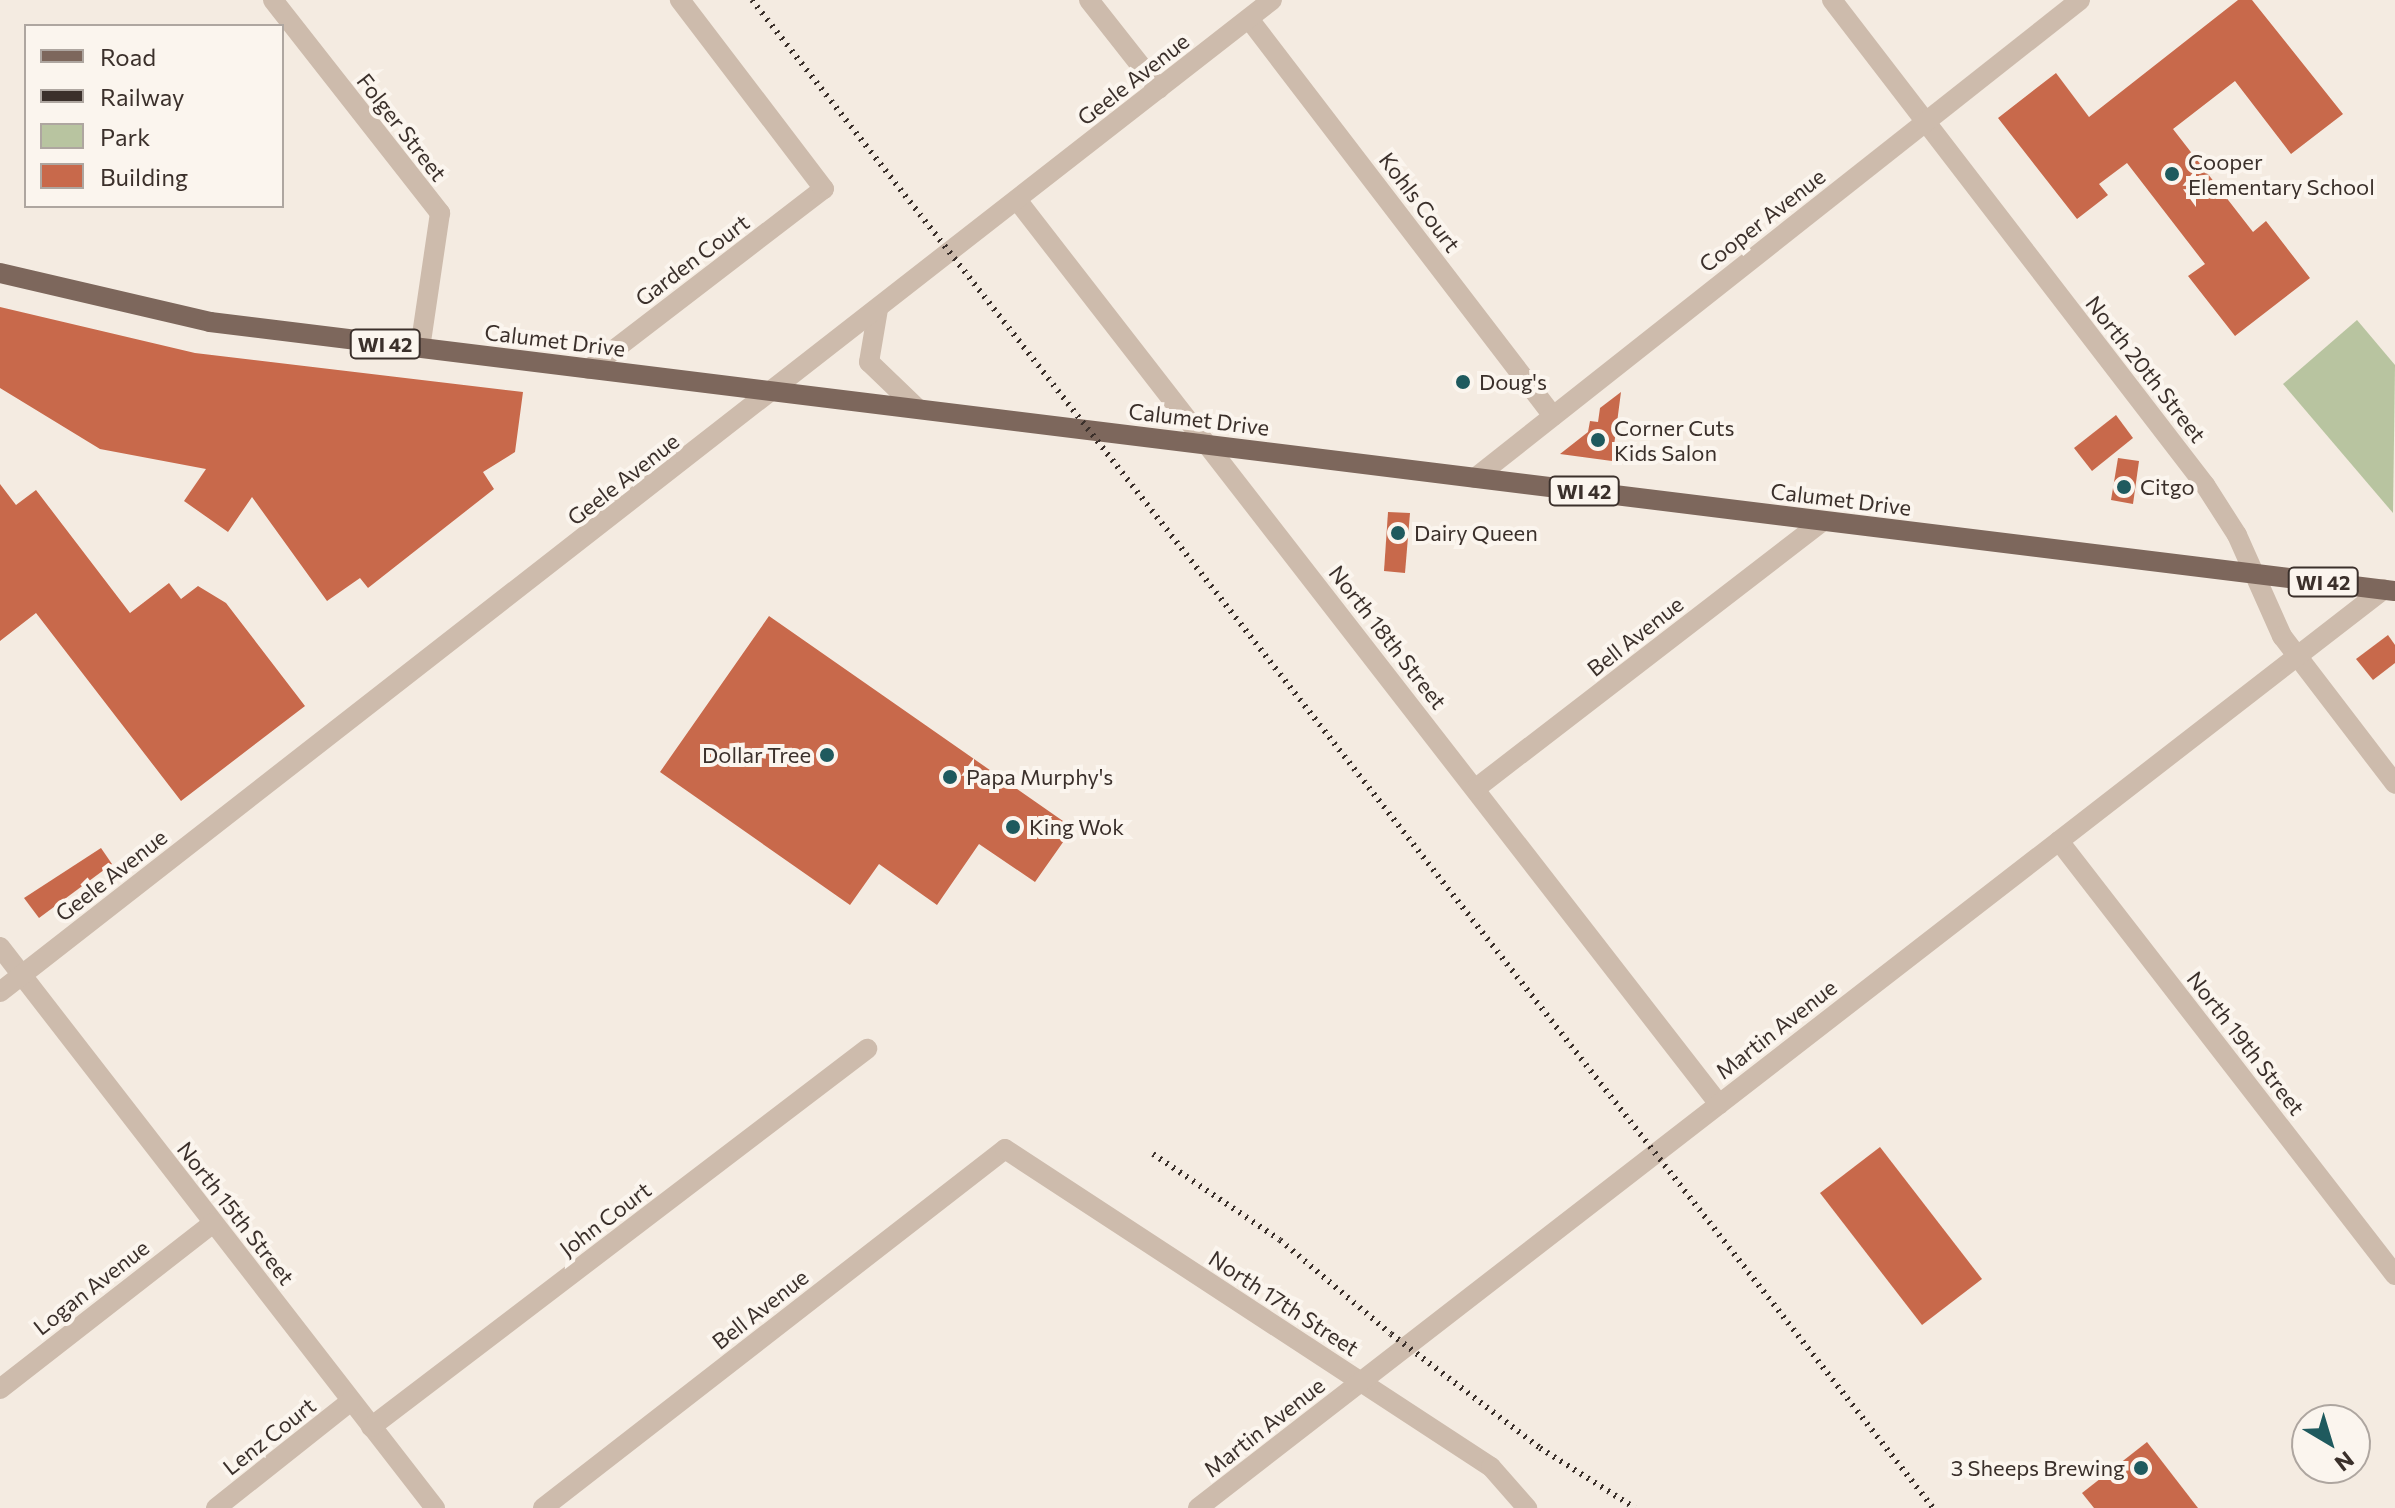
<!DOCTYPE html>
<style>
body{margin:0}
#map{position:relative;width:2395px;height:1508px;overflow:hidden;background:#f4ebe1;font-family:Commissioner,sans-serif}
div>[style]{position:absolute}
.green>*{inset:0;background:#b8c4a0}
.building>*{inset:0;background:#c8694b}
.minor>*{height:20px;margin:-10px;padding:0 10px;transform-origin:10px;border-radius:10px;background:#cdbbac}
.major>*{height:20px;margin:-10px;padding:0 10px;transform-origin:10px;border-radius:10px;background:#7d675c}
.rail>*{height:6px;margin-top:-3px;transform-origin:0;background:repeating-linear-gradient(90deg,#3b302b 0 2px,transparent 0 8px)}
.dots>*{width:22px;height:22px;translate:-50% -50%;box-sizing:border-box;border:4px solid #fbf5ee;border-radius:50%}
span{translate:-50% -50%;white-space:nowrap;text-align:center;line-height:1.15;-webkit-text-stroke:8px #fbf5ee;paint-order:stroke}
.shield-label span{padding:2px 6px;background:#fbf5ee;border:2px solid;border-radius:6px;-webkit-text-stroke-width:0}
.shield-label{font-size:20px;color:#3b302b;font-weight:700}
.street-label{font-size:22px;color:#3b302b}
.poi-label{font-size:22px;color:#3b302b}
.left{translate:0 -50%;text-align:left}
.right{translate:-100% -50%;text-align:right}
.legend{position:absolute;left:24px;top:24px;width:260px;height:184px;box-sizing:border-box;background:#fbf5ee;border:2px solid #aea6a0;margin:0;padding:10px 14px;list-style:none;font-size:24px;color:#3b302b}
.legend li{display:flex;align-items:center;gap:16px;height:40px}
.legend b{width:40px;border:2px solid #aea6a0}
.north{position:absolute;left:2291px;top:1404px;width:80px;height:80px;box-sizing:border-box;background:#fbf5ee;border:2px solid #aea6a0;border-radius:50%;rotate:142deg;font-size:22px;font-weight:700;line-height:32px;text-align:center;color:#3b302b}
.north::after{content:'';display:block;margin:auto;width:28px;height:36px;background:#1f5a5e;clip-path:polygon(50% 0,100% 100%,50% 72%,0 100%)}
</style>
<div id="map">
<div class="green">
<div style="clip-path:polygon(2357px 320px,2395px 365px,2393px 513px,2283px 384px)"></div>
</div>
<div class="building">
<div style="clip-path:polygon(2238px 0,2252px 0,2343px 114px,2291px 154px,2235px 81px,2173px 129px,2253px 232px,2266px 221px,2310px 278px,2235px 336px,2188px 276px,2205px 264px,2127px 163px,2099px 184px,2108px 195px,2077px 219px,1998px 118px,2056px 73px,2089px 117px)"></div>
<div style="clip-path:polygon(0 307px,195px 353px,523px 392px,515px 452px,483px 472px,494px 489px,368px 588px,360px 578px,327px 601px,252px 497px,228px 532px,184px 501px,206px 469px,100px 449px,0 388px)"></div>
<div style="clip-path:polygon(1621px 392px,1612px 461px,1560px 454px,1588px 432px,1590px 421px,1598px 422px,1600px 408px)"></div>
<div style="clip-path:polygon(2116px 415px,2133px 438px,2092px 471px,2074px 448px)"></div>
<div style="clip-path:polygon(2118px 458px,2139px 461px,2133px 504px,2111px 500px)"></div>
<div style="clip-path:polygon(0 484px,16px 505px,36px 490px,130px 613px,169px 583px,181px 599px,198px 586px,226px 603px,305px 706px,181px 801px,36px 613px,0 641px)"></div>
<div style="clip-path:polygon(1388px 512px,1410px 513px,1405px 573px,1384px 571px)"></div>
<div style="clip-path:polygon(769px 616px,1073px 828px,1035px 882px,979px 844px,937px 905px,879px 864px,850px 905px,660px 772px)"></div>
<div style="clip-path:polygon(2388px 635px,2395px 645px,2395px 663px,2373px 680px,2356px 659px)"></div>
<div style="clip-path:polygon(101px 848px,112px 864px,39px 918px,24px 898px)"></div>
<div style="clip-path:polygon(1880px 1147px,1982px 1279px,1922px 1325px,1820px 1193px)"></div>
<div style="clip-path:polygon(2147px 1442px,2198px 1508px,2094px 1508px,2082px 1493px)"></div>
</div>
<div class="minor">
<div style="left:273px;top:0;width:271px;rotate:51.9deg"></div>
<div style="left:440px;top:213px;width:136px;rotate:98.4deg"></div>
<div style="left:1089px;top:0;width:113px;rotate:51.8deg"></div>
<div style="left:1832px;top:0;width:612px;rotate:52.44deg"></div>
<div style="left:2205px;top:485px;width:59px;rotate:57.4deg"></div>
<div style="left:2237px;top:535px;width:111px;rotate:66deg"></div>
<div style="left:2282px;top:636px;width:186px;rotate:52.6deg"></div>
<div style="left:1249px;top:19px;width:500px;rotate:52.56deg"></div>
<div style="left:1017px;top:200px;width:1145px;rotate:52.17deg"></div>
<div style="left:878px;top:309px;width:54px;rotate:99.6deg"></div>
<div style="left:869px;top:362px;width:66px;rotate:43.8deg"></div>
<div style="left:589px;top:369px;width:296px;rotate:-37.5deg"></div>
<div style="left:824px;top:189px;width:238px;rotate:-127.3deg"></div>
<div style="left:1475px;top:478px;width:771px;rotate:-38.31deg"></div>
<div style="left:1475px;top:789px;width:439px;rotate:-37.6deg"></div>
<div style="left:2059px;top:841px;width:549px;rotate:52.25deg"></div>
<div style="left:0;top:947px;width:710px;rotate:52.21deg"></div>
<div style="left:0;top:992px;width:1613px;rotate:-37.95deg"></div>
<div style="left:0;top:1389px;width:270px;rotate:-37.9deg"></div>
<div style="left:371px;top:1427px;width:624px;rotate:-37.31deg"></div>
<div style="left:216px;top:1508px;width:172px;rotate:-38.4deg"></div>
<div style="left:543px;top:1508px;width:585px;rotate:-37.85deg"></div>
<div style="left:1005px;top:1149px;width:581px;rotate:33.2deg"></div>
<div style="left:1491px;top:1467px;width:55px;rotate:48.7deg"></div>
<div style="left:1198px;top:1508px;width:1500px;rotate:-37.77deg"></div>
</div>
<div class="major">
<div style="left:0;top:273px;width:216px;rotate:13.1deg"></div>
<div style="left:210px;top:322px;width:2201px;rotate:7.02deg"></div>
</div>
<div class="rail">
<div style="left:752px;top:0;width:1915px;rotate:51.93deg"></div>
<div style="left:1153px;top:1154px;width:153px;rotate:34.1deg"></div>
<div style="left:1280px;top:1240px;width:145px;rotate:40.3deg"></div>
<div style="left:1391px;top:1334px;width:188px;rotate:37.4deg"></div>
<div style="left:1540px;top:1448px;width:112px;rotate:32.3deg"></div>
</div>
<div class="dots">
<div style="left:2172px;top:174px;background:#1f5a5e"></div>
<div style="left:1463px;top:382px;background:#1f5a5e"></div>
<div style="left:1598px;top:440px;background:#1f5a5e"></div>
<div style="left:2124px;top:487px;background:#1f5a5e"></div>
<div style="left:1398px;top:533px;background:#1f5a5e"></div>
<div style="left:827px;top:755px;background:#1f5a5e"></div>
<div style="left:950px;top:777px;background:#1f5a5e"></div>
<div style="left:1013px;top:827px;background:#1f5a5e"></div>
<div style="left:2141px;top:1468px;background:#1f5a5e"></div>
</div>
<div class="shield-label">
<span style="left:385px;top:344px">WI 42</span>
<span style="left:1584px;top:491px">WI 42</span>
<span style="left:2323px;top:582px">WI 42</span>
</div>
<div class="street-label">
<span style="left:1133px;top:79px;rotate:-38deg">Geele Avenue</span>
<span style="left:402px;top:127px;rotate:52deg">Folger Street</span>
<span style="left:1420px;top:202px;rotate:53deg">Kohls Court</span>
<span style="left:1762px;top:220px;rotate:-38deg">Cooper Avenue</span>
<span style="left:692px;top:260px;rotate:-37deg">Garden Court</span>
<span style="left:555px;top:340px;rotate:7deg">Calumet Drive</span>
<span style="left:2146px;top:369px;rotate:52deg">North 20th Street</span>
<span style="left:1199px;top:419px;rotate:7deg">Calumet Drive</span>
<span style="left:623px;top:479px;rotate:-38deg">Geele Avenue</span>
<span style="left:1841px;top:499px;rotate:7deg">Calumet Drive</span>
<span style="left:1635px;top:636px;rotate:-38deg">Bell Avenue</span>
<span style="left:1388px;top:637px;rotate:52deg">North 18th Street</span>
<span style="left:111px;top:875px;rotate:-38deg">Geele Avenue</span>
<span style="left:1776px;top:1029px;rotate:-38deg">Martin Avenue</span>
<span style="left:2246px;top:1043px;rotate:52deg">North 19th Street</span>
<span style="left:236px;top:1213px;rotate:52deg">North 15th Street</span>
<span style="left:605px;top:1219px;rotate:-37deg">John Court</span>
<span style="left:91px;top:1287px;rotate:-38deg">Logan Avenue</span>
<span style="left:1284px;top:1303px;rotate:33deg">North 17th Street</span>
<span style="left:760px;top:1309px;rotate:-38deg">Bell Avenue</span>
<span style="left:1264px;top:1427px;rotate:-38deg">Martin Avenue</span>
<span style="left:269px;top:1436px;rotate:-38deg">Lenz Court</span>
</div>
<div class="poi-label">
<span class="left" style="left:2188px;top:174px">Cooper<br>Elementary School</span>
<span class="left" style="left:1479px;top:382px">Doug's</span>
<span class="left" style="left:1614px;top:440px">Corner Cuts<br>Kids Salon</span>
<span class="left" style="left:2140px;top:487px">Citgo</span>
<span class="left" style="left:1414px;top:533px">Dairy Queen</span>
<span class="right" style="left:811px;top:755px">Dollar Tree</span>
<span class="left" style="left:966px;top:777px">Papa Murphy's</span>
<span class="left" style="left:1029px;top:827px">King Wok</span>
<span class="right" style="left:2125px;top:1468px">3 Sheeps Brewing</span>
</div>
<ul class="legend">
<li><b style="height:10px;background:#7d675c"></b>Road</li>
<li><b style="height:10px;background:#3b302b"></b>Railway</li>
<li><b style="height:22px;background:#b8c4a0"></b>Park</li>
<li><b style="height:22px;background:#c8694b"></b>Building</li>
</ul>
<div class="north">N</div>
</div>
